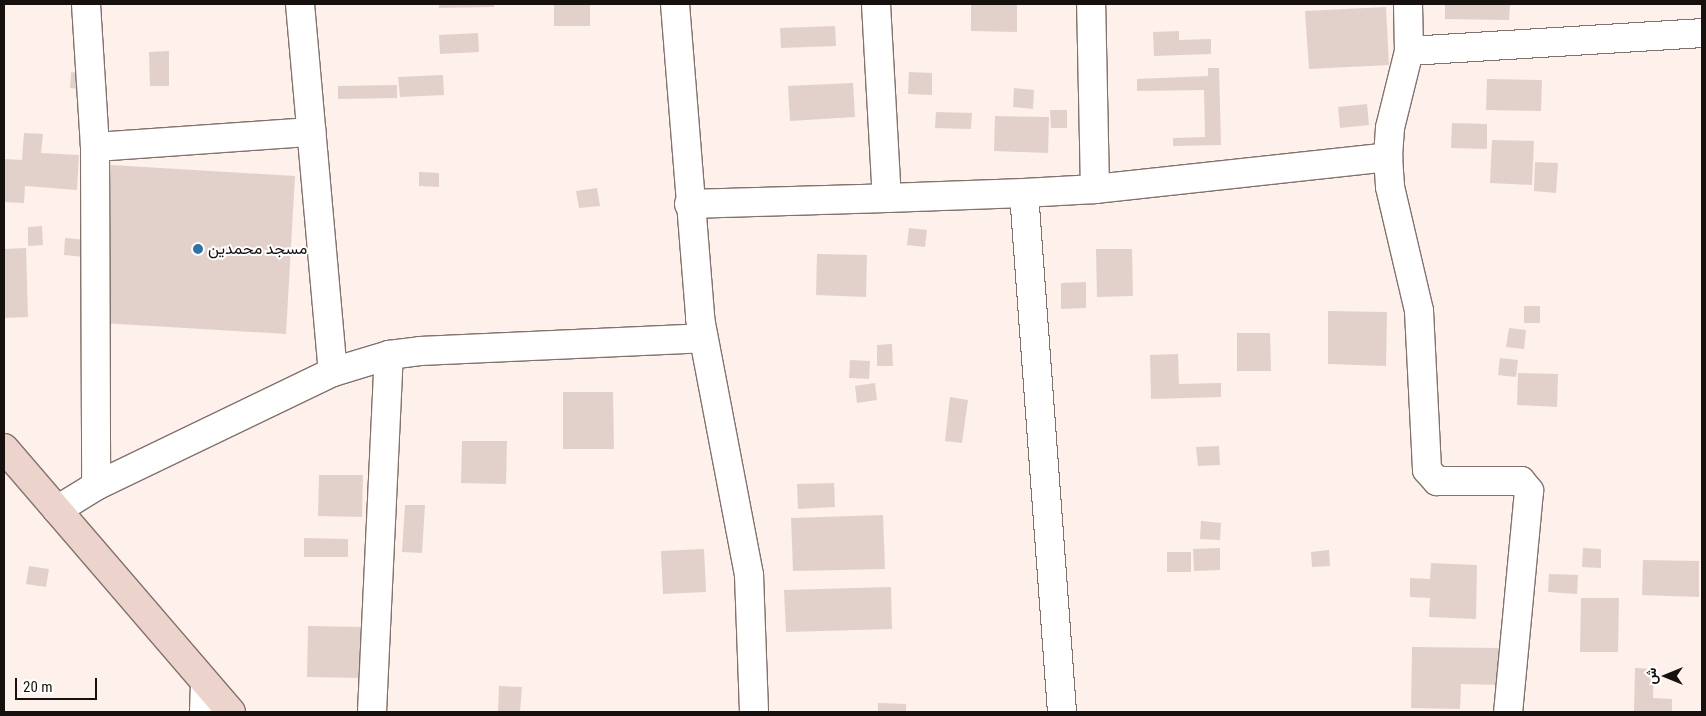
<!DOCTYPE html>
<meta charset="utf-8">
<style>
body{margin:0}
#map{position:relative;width:1706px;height:716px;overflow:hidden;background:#fef0eb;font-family:"Roboto Condensed",Vazirmatn,sans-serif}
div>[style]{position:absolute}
.building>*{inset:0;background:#e2d0cb}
.roads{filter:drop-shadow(1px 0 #82726d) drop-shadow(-1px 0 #82726d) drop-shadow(0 1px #82726d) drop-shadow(0 -1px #82726d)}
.street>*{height:28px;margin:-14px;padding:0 14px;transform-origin:14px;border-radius:14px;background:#fff}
.secondary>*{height:28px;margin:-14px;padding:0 14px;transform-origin:14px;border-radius:14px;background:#ecd4cd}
.dots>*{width:14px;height:14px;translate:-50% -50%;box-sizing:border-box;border:2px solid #fff;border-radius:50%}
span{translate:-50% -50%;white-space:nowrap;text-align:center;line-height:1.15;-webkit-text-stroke:4px #fff;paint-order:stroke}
.poi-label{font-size:16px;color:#16110f}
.left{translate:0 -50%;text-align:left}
.frame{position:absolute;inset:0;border:5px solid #16110f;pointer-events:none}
.north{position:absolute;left:1641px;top:651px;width:50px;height:50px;-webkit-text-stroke:4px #fff;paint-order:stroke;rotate:270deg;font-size:14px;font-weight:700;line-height:20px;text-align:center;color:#16110f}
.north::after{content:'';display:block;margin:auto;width:18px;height:22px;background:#16110f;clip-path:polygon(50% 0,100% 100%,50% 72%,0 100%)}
.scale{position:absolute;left:15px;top:678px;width:82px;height:22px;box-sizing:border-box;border:2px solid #16110f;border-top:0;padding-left:6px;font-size:15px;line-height:18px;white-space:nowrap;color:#16110f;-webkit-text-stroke:4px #fff;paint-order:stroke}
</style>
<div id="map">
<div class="building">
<div style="clip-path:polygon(439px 4px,494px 4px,494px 7px,439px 8px)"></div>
<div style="clip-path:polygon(554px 4px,590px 4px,590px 26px,554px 26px)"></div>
<div style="clip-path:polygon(971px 4px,1017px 4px,1017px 32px,971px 31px)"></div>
<div style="clip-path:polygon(1445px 4px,1510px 4px,1509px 20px,1445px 19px)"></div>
<div style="clip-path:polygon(1386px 7px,1389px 65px,1309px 69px,1305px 11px)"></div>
<div style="clip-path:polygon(835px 26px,836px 46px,781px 48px,780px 28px)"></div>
<div style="clip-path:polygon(1179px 31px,1179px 40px,1211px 39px,1211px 54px,1154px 56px,1153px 32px)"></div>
<div style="clip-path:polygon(478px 33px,479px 52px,440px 54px,439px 35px)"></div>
<div style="clip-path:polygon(169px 51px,169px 86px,150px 86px,149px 52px)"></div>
<div style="clip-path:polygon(1208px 68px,1219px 68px,1221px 145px,1173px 146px,1173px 138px,1205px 137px,1204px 90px,1137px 91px,1137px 79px,1208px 76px)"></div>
<div style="clip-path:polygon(71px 72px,90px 74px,89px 90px,70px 88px)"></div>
<div style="clip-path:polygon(909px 72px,932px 73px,932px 95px,908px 94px)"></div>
<div style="clip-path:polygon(443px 75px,444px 95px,400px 97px,398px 77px)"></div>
<div style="clip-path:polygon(1487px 79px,1542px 80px,1541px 111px,1486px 110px)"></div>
<div style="clip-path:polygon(853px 83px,855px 117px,790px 121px,788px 86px)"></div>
<div style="clip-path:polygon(397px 85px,397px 98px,338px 99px,338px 86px)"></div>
<div style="clip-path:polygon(1014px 88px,1034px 90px,1033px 109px,1013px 107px)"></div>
<div style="clip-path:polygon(1367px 104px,1369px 125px,1340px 128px,1338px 107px)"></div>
<div style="clip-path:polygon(1050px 110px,1067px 110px,1067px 128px,1051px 128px)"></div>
<div style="clip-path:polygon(936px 112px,972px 113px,971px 129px,935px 128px)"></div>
<div style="clip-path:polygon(995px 116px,1049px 117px,1048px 153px,994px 151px)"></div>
<div style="clip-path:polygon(1452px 123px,1487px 124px,1487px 149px,1451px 148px)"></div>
<div style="clip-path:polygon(24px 133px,43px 134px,41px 153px,79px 155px,77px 190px,25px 186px,24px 203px,4px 202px,4px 159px,22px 160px)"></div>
<div style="clip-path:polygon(1492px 140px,1534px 141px,1532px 185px,1490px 183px)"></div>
<div style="clip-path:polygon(1535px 162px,1558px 163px,1556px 193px,1534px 191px)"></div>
<div style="clip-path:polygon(111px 165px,295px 176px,286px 334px,102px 323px)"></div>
<div style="clip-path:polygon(419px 172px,439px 173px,439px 187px,419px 186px)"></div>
<div style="clip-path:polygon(597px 188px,600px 206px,579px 208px,576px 191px)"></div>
<div style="clip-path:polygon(42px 226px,43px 245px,28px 246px,28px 227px)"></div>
<div style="clip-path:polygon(909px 228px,927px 230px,925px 247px,907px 245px)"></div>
<div style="clip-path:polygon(65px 238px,86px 240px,85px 257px,64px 255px)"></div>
<div style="clip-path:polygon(26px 248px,28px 317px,4px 318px,4px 249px)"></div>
<div style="clip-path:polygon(1096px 249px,1132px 249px,1133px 296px,1097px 297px)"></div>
<div style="clip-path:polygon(817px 254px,867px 255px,866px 297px,816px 295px)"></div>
<div style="clip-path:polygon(1086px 282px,1086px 308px,1061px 309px,1061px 283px)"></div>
<div style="clip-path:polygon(1524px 306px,1540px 306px,1540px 323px,1524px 323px)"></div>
<div style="clip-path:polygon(1328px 311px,1387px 312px,1386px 366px,1328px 364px)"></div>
<div style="clip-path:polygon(1509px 328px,1526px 330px,1524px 349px,1506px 347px)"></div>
<div style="clip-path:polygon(1237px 333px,1270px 333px,1271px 371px,1237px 371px)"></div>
<div style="clip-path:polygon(892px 344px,893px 366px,877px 366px,877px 345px)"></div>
<div style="clip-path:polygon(1178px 354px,1179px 384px,1221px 383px,1221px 397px,1151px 399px,1150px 355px)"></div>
<div style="clip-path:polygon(1500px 358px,1518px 360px,1516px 377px,1498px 375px)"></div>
<div style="clip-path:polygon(850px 360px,870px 361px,869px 379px,849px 378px)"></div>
<div style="clip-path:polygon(1518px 373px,1558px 374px,1557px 407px,1517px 405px)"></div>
<div style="clip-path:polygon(875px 383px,877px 400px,857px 403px,855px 386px)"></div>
<div style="clip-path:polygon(563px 392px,613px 392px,614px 449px,563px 449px)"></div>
<div style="clip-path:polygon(950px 397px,968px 400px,962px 443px,945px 441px)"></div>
<div style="clip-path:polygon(462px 441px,507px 441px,506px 484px,461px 483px)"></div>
<div style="clip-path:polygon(1219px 446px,1220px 465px,1198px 466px,1196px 447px)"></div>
<div style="clip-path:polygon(319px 475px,363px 475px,362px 517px,318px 516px)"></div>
<div style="clip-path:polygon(834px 483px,835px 507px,798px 509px,797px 484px)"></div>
<div style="clip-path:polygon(405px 505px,425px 505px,422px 553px,402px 552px)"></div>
<div style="clip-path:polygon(883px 515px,885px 569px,793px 571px,791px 518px)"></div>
<div style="clip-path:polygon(1201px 521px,1221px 523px,1220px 540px,1200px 539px)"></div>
<div style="clip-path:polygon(304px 538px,348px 539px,348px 557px,304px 557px)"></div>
<div style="clip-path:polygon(1220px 548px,1220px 570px,1194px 571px,1193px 549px)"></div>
<div style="clip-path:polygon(1583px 548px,1601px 549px,1601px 568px,1582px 567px)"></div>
<div style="clip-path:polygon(704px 549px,706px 592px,663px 594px,661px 551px)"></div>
<div style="clip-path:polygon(1329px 550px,1330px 566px,1312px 567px,1311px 552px)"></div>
<div style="clip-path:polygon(1167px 552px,1191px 552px,1191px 572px,1167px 572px)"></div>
<div style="clip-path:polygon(1643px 560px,1699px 561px,1699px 597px,1642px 595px)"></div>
<div style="clip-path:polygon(1431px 563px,1477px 565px,1476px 619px,1429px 617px,1430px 598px,1410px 597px,1410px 578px,1430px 579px)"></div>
<div style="clip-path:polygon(29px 566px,49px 569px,46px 587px,26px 584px)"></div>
<div style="clip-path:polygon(1549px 574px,1578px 575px,1577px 594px,1548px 592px)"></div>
<div style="clip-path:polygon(891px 587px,892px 629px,786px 632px,784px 590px)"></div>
<div style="clip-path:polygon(1581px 598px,1619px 598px,1618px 652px,1580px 652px)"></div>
<div style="clip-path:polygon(308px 626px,363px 627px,363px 678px,307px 677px)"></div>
<div style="clip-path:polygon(1412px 647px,1501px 648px,1501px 685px,1461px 684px,1460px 709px,1411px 708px)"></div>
<div style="clip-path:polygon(1635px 668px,1654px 669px,1653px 698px,1672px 699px,1672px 712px,1634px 712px)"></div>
<div style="clip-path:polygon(499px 686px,522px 687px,520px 712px,498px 712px)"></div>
<div style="clip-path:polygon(878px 703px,906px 704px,906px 712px,878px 712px)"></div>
</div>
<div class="roads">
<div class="street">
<div style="left:86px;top:4px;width:143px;rotate:86.4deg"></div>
<div style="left:95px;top:147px;width:339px;rotate:89.8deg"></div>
<div style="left:300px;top:4px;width:369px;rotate:84.9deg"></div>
<div style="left:675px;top:4px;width:315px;rotate:85.4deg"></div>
<div style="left:700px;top:318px;width:262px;rotate:79.2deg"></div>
<div style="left:749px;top:575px;width:137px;rotate:87.9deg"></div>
<div style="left:876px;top:4px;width:194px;rotate:86.8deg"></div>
<div style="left:887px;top:198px;width:137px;rotate:-2.1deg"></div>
<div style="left:1408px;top:4px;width:47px;rotate:88.8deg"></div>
<div style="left:1409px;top:51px;width:79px;rotate:103.9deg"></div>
<div style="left:1390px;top:128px;width:29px;rotate:94deg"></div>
<div style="left:1388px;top:157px;width:30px;rotate:86deg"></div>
<div style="left:1390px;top:187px;width:127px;rotate:76.8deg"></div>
<div style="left:1419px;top:311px;width:159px;rotate:87.1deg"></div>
<div style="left:1427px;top:470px;width:15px;rotate:48deg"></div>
<div style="left:1437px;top:481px;width:84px"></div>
<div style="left:1521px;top:481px;width:13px;rotate:51deg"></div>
<div style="left:1529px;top:491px;width:222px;rotate:95.4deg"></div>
<div style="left:1409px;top:51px;width:294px;rotate:-3.5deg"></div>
<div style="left:95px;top:147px;width:217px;rotate:-4deg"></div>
<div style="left:1095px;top:189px;width:295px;rotate:-6.2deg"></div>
<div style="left:689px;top:204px;width:198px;rotate:-1.7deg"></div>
<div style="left:57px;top:510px;width:46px;rotate:-31.6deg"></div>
<div style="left:96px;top:486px;width:263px;rotate:-25.7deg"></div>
<div style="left:333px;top:372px;width:59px;rotate:-16.9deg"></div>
<div style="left:389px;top:355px;width:31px;rotate:-7deg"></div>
<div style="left:420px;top:351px;width:283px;rotate:-2.6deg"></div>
<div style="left:204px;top:712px;width:27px;rotate:-88deg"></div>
<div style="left:372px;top:712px;width:357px;rotate:-87.3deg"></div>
<div style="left:1062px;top:712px;width:520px;rotate:-94.19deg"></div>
<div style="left:1024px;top:193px;width:71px;rotate:-3.2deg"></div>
<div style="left:1095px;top:189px;width:185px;rotate:-91.2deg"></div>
</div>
<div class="secondary">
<div style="left:4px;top:448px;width:348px;rotate:49.3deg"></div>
</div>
</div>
<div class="dots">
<div style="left:198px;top:249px;background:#3171a8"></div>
</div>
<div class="poi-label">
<span class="left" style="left:208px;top:249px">مسجد محمدين</span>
</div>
<div class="frame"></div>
<div class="north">ش</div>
<div class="scale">20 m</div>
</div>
